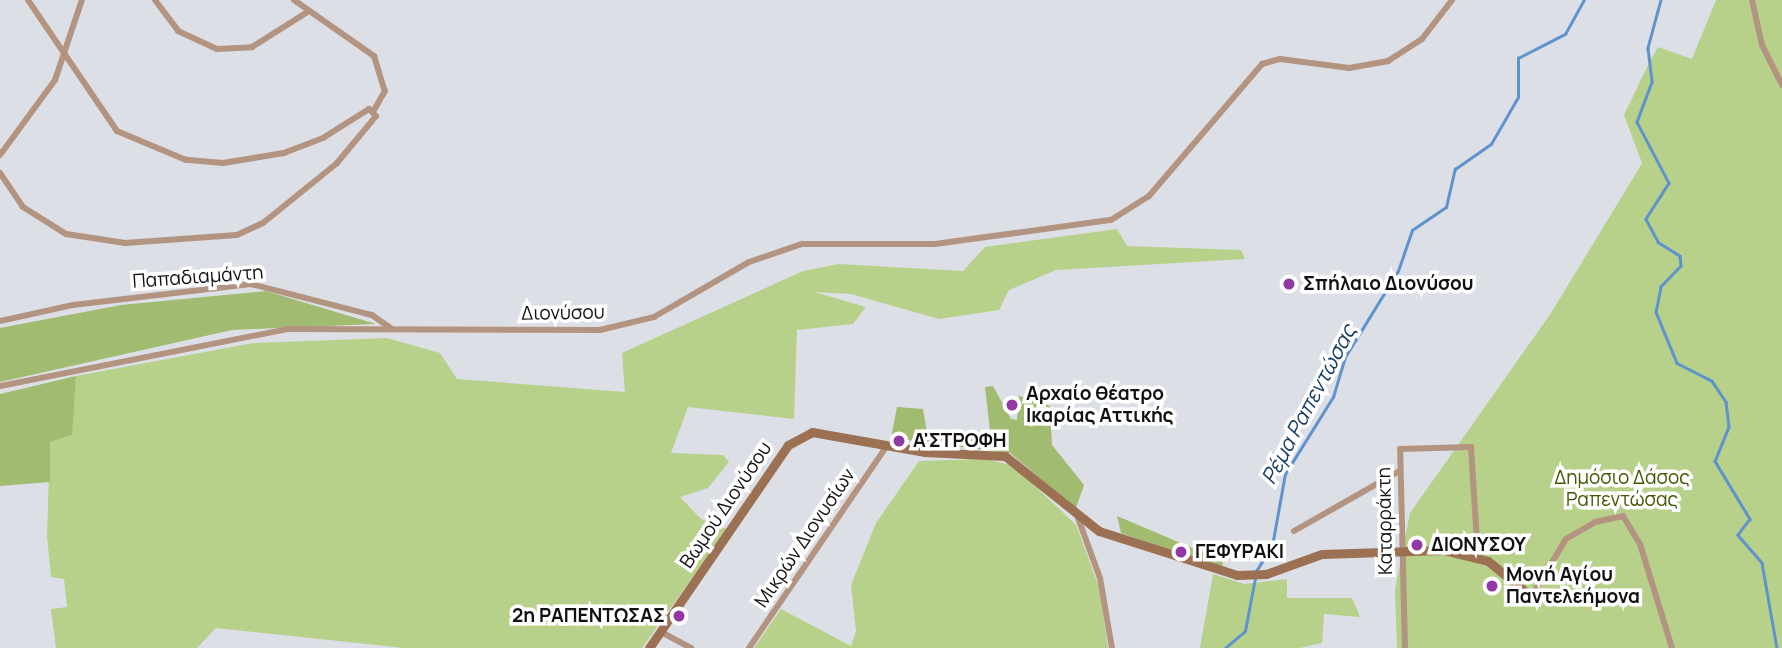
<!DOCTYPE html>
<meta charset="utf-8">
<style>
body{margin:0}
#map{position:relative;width:1782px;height:648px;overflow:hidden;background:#dddfe6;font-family:Manrope,sans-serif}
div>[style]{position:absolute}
.green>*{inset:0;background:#b7d18a}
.forest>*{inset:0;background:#a1bb70}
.stream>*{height:2.5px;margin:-1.25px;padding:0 1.25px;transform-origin:1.25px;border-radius:1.25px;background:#5f93ce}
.street>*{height:6px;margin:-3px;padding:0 3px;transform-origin:3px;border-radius:3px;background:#b39481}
.secondary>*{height:9px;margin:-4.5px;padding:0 4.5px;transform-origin:4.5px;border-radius:4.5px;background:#9c7052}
.dots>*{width:19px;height:19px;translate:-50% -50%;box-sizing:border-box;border:4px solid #fff;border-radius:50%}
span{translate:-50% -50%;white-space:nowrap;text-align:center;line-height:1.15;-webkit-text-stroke:7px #fff;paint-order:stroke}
.street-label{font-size:19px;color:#111114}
.poi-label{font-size:19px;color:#111114;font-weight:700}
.left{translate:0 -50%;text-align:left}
.right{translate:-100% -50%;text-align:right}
.park-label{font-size:19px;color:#425800}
.water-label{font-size:21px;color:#13385f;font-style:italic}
</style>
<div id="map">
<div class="green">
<div style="clip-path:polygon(1716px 0,1782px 0,1782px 648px,1397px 648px,1395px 589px,1410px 513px,1551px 313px,1638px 170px,1642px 163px,1624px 115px,1648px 65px,1658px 47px,1692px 59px)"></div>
<div style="clip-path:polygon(1117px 229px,1127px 246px,1241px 250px,1245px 259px,1056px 270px,1009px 290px,999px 310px,939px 319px,851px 294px,814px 292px,866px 307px,853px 324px,797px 330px,794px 419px,688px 407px,671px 453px,723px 455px,729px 462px,708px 488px,680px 497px,701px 519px,727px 529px,642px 648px,404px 648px,216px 628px,197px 648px,56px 648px,51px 609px,67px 607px,64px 579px,51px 577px,47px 536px,50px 441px,71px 435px,76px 376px,253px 343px,387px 338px,440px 353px,457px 379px,625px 392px,622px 353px,803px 271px,839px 264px,963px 271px,985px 247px)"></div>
<div style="clip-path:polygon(986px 459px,1014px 466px,1076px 525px,1099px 587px,1108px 648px,754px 648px,781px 609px,851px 646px,856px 631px,851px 585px,876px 523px,919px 461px)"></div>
<div style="clip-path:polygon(1213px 574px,1244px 584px,1287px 579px,1287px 598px,1352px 598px,1360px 617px,1324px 614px,1322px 643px,1300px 648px,1200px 648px)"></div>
</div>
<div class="forest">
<div style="clip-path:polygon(266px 291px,376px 324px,232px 330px,0 382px,0 328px,121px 305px)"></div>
<div style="clip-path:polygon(76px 376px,72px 435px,50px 442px,50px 482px,0 486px,0 394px)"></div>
<div style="clip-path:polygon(993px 386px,1011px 419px,1017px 420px,1019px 396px,1050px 406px,1052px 445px,1084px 485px,1076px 508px,1010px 453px,891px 438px,897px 407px,923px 409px,927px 433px,954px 438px,990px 431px,985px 387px)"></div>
<div style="clip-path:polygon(1117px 516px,1223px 561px,1222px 569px,1121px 533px)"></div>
</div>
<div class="stream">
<div style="left:1661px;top:0;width:50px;rotate:105.2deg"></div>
<div style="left:1648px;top:48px;width:34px;rotate:83deg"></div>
<div style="left:1652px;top:82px;width:43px;rotate:110.6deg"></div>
<div style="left:1637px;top:122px;width:69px;rotate:62.3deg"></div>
<div style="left:1669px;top:183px;width:43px;rotate:122.6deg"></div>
<div style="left:1646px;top:219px;width:26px;rotate:62deg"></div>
<div style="left:1658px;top:242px;width:26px;rotate:32deg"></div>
<div style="left:1680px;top:256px;width:10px;rotate:84deg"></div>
<div style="left:1681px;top:266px;width:29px;rotate:134deg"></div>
<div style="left:1661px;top:287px;width:25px;rotate:101deg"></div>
<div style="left:1656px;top:312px;width:55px;rotate:67.6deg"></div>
<div style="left:1677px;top:363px;width:39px;rotate:27deg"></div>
<div style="left:1712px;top:381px;width:25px;rotate:56deg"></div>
<div style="left:1726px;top:402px;width:25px;rotate:83deg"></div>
<div style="left:1729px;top:427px;width:37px;rotate:112deg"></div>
<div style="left:1715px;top:461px;width:68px;rotate:58.9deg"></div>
<div style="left:1750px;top:519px;width:20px;rotate:127deg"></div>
<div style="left:1738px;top:535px;width:37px;rotate:49deg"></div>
<div style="left:1762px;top:563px;width:86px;rotate:80deg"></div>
<div style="left:1256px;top:571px;width:30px;rotate:-57deg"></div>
<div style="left:1272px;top:546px;width:73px;rotate:-79.8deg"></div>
<div style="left:1285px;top:474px;width:91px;rotate:-58.1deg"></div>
<div style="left:1333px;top:397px;width:42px;rotate:-73.3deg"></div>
<div style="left:1345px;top:357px;width:101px;rotate:-58.4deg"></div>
<div style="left:1398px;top:271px;width:43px;rotate:-71.1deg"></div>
<div style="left:1412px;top:230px;width:41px;rotate:-34.1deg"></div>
<div style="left:1446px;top:207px;width:39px;rotate:-77deg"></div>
<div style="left:1455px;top:169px;width:44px;rotate:-34.8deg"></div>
<div style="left:1491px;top:144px;width:54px;rotate:-60.1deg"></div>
<div style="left:1518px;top:97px;width:39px;rotate:-90deg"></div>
<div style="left:1518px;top:58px;width:53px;rotate:-27.1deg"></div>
<div style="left:1565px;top:34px;width:39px;rotate:-61deg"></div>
<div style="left:1225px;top:648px;width:26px;rotate:-40deg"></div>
<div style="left:1245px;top:631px;width:54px;rotate:-79.3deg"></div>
</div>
<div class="street">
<div style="left:155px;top:0;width:39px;rotate:53deg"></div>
<div style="left:178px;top:31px;width:43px;rotate:24.8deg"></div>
<div style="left:217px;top:49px;width:35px;rotate:-3deg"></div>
<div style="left:252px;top:47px;width:67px;rotate:-32.3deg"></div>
<div style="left:294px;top:0;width:98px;rotate:35deg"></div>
<div style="left:374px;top:56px;width:37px;rotate:73deg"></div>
<div style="left:385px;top:91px;width:22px;rotate:120deg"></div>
<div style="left:1752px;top:0;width:46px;rotate:77.5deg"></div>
<div style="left:1762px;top:45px;width:45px;rotate:63.4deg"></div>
<div style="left:0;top:155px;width:93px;rotate:-53.7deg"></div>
<div style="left:55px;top:80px;width:84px;rotate:-71.4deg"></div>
<div style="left:0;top:173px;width:41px;rotate:55.9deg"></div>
<div style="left:23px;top:207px;width:51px;rotate:32.1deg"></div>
<div style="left:66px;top:234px;width:60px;rotate:8.7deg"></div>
<div style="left:125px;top:243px;width:112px;rotate:-4.1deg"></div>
<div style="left:237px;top:235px;width:29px;rotate:-25deg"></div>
<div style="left:263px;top:223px;width:95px;rotate:-39deg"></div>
<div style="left:337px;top:163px;width:61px;rotate:-50.3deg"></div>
<div style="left:376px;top:116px;width:10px;rotate:-135deg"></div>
<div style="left:369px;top:109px;width:54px;rotate:147.8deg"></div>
<div style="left:323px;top:138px;width:42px;rotate:159deg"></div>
<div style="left:284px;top:153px;width:62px;rotate:170.7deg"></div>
<div style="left:223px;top:163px;width:37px;rotate:-175deg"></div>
<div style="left:186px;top:160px;width:75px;rotate:-157.2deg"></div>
<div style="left:117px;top:131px;width:158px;rotate:-124.2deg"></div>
<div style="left:0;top:321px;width:75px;rotate:-12.4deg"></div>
<div style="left:73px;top:305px;width:179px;rotate:-6.7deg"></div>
<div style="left:251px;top:284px;width:125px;rotate:14.4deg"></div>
<div style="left:372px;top:315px;width:24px;rotate:35deg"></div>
<div style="left:0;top:386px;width:293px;rotate:-11.2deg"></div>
<div style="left:287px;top:329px;width:313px;rotate:0.2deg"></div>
<div style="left:600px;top:330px;width:56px;rotate:-13.5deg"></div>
<div style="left:654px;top:317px;width:110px;rotate:-30.1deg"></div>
<div style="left:749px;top:262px;width:56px;rotate:-18.8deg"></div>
<div style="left:802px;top:244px;width:133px"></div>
<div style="left:935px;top:244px;width:178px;rotate:-7.8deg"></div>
<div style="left:1111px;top:220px;width:45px;rotate:-32.3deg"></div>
<div style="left:1149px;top:196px;width:174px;rotate:-49.4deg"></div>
<div style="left:1262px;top:64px;width:19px;rotate:-16deg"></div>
<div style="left:1280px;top:59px;width:70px;rotate:7.4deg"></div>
<div style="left:1349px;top:68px;width:40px;rotate:-10deg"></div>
<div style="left:1388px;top:61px;width:40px;rotate:-32.9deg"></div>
<div style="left:1422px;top:39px;width:49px;rotate:-52.4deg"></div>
<div style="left:1078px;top:518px;width:64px;rotate:69.9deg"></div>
<div style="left:1100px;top:578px;width:71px;rotate:80.3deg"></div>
<div style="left:1294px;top:531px;width:120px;rotate:-29.6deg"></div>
<div style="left:1534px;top:592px;width:62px;rotate:-58.9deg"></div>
<div style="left:1566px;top:539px;width:34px;rotate:-30deg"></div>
<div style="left:1595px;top:522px;width:29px;rotate:-12deg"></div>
<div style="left:1623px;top:516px;width:33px;rotate:59deg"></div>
<div style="left:1640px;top:544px;width:109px;rotate:72.9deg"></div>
<div style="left:661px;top:632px;width:34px;rotate:28deg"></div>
<div style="left:749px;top:648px;width:245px;rotate:-55.7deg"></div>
<div style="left:1405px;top:648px;width:199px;rotate:-91.4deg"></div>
<div style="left:1400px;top:449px;width:71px;rotate:-1.6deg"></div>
<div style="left:1471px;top:447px;width:110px;rotate:86.4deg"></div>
</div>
<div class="secondary">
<div style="left:649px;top:648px;width:246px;rotate:-55.6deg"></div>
<div style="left:788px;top:445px;width:27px;rotate:-28deg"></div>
<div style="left:812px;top:432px;width:115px;rotate:10deg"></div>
<div style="left:925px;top:452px;width:80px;rotate:2.9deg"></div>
<div style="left:1005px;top:456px;width:120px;rotate:38.6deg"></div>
<div style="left:1099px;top:531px;width:145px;rotate:17.7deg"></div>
<div style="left:1237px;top:575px;width:29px;rotate:-2deg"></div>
<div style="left:1266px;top:574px;width:59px;rotate:-19.7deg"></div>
<div style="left:1322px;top:554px;width:121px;rotate:-1.9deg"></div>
<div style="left:1443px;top:550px;width:46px;rotate:13.7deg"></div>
<div style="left:1488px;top:561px;width:49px;rotate:39.2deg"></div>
<div style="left:1526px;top:592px;width:8px"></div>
</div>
<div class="dots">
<div style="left:1289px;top:284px;background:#9138a4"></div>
<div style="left:1012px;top:405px;background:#9138a4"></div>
<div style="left:899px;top:441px;background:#9138a4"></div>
<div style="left:1417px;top:545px;background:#9138a4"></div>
<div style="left:1181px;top:552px;background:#9138a4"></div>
<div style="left:1492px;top:586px;background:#9138a4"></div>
<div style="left:679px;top:616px;background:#9138a4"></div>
</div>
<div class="street-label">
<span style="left:198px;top:277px;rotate:-4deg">Παπαδιαμάντη</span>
<span style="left:563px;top:313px;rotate:-1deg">Διονύσου</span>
<span style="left:726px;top:505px;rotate:-56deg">Βωμού Διονύσου</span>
<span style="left:1385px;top:521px;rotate:-91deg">Καταρράκτη</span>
<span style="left:805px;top:538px;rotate:-56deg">Μικρών Διονυσίων</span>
</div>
<div class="poi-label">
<span class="left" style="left:1303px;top:284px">Σπήλαιο Διονύσου</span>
<span class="left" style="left:1026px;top:405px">Αρχαίο θέατρο<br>Ικαρίας Αττικής</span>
<span class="left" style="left:913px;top:441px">Α'ΣΤΡΟΦΗ</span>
<span class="left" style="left:1431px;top:545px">ΔΙΟΝΥΣΟΥ</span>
<span class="left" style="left:1195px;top:552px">ΓΕΦΥΡΑΚΙ</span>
<span class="left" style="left:1506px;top:586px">Μονή Αγίου<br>Παντελεήμονα</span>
<span class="right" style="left:665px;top:616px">2η ΡΑΠΕΝΤΩΣΑΣ</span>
</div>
<div class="park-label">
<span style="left:1622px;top:489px">Δημόσιο Δάσος<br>Ραπεντώσας</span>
</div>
<div class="water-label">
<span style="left:1308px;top:404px;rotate:-62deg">Ρέμα Ραπεντώσας</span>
</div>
</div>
